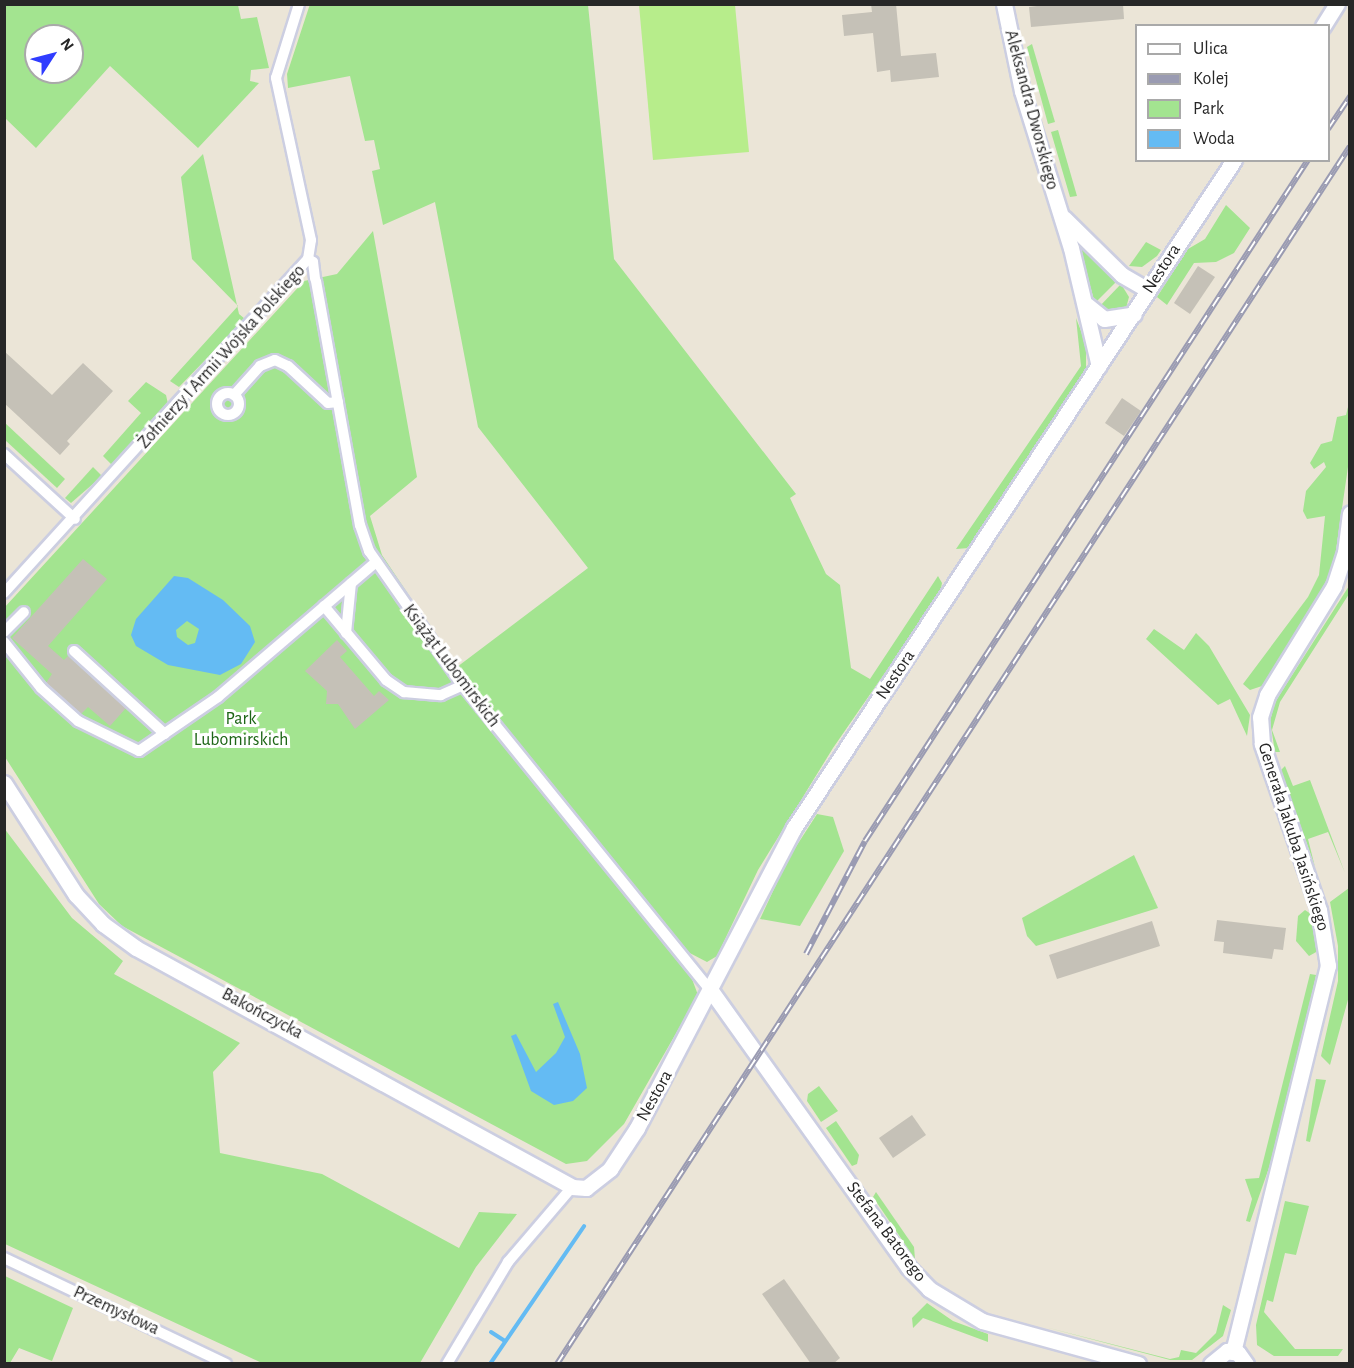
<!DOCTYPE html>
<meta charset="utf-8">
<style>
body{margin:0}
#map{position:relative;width:1354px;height:1368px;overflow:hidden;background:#ebe5d7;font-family:"Alegreya Sans",sans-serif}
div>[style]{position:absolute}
.green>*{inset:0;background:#a3e490}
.pitch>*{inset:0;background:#b7ed8b}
.water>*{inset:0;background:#64bbf3}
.stream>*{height:4px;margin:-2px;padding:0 2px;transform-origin:2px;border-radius:2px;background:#64bbf3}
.building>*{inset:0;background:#c5c1b7}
.roads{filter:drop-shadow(2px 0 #cccee1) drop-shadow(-2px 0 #cccee1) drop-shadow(0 2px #cccee1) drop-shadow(0 -2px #cccee1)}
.street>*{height:10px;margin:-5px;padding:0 5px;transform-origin:5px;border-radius:5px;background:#fff}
.street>.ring{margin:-5px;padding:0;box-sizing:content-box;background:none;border:10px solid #fff;border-radius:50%}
.secondary>*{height:15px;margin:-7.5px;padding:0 7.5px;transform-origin:7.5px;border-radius:7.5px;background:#fff}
.rail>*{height:6px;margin-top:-3px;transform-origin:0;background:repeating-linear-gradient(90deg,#fff 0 11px,#9a9bb2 0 22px);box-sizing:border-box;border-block:2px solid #9a9bb2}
span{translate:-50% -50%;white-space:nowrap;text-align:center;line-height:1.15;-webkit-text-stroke:6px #fff;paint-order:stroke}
.street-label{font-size:18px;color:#272727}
.park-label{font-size:18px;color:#1d6516}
.frame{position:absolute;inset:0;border:6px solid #272727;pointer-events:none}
.legend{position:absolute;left:1135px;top:24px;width:195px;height:138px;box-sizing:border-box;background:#fff;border:2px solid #a9a9a9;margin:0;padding:8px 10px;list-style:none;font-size:18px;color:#272727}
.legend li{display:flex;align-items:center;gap:12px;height:30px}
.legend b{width:30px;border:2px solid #a9a9a9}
.north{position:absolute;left:24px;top:24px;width:60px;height:60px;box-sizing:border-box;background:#fff;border:2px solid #a9a9a9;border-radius:50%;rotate:54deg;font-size:16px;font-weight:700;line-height:24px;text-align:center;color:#272727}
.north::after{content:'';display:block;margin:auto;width:21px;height:27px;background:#303dff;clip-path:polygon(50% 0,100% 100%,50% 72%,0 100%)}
</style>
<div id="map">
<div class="green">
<div style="clip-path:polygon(310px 4px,588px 5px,614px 259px,796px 494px,790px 498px,826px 574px,840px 585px,851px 668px,870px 679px,938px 576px,942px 583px,940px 593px,833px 748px,758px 870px,717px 956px,707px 962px,682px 949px,674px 956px,692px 979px,698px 995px,624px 1124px,587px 1161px,566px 1164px,122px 926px,99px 904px,5px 757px,4px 608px,304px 281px,337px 274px,373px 231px,417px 477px,370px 516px,382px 555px,457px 667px,588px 568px,478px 427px,435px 202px,383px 225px,372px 171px,380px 169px,374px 140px,365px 141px,350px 76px,288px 88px,287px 74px)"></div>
<div style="clip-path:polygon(evenodd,4px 5px,238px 5px,241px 19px,257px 17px,269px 68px,251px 70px,250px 81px,259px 83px,198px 148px,110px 66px,36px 148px,5px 118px,4px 5px,36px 36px,72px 36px,72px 72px,36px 72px,36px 36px)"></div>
<div style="clip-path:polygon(1032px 44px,1055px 122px,1048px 124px,1027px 47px)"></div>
<div style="clip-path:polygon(1058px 130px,1077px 196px,1070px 197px,1051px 132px)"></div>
<div style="clip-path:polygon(203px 154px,239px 314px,245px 319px,179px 387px,170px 381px,238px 306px,192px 259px,181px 177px)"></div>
<div style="clip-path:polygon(1226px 205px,1250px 228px,1234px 253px,1216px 262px,1194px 263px,1167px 305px,1157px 297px,1188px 249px,1205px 239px)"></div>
<div style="clip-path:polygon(1077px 241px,1118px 280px,1095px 303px)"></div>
<div style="clip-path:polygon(1146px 242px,1161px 250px,1157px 256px,1142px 267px,1129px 266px)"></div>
<div style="clip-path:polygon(1121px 284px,1129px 297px,1126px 308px,1111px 315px,1098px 308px)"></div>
<div style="clip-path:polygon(1076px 318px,1086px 344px,1086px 373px,969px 548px,956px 549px,1081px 366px)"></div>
<div style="clip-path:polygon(146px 382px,166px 395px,168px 404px,112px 465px,103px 456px,141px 413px,128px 401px)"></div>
<div style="clip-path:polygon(1349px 403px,1350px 453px,1334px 564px,1315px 605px,1262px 686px,1250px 690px,1243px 684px,1308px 597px,1319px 575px,1325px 516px,1307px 519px,1303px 511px,1306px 491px,1326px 467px,1324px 462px,1314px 469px,1310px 463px,1321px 444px,1332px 441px,1337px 417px,1346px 415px)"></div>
<div style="clip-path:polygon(4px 422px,65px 479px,57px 488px,5px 440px)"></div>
<div style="clip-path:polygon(93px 467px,102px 476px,71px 503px,65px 498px)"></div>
<div style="clip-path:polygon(1349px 586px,1349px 594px,1280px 702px,1272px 730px,1280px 752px,1275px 752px,1270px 721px,1275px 702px)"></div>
<div style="clip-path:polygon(1154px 629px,1184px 650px,1196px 633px,1209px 646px,1250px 715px,1247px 736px,1230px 699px,1218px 705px,1146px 639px)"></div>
<div style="clip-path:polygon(1285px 766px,1293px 786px,1310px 780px,1345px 873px,1328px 832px,1308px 839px,1315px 867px,1281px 770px)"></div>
<div style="clip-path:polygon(817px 814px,833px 817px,844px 851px,800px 926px,760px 919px,788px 859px)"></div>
<div style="clip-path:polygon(4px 828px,72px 918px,123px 961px,114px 974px,240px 1043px,213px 1072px,220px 1153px,322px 1174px,459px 1248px,479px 1212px,517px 1214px,476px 1267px,420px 1363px,262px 1363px,5px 1244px)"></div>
<div style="clip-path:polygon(1134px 855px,1158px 908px,1036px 946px,1027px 936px,1022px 918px)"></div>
<div style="clip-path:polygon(1349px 888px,1349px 996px,1330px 1065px,1321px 1056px,1338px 981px,1338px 946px,1330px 902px)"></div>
<div style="clip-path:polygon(1305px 910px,1311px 914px,1318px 951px,1309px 956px,1296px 941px,1298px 916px)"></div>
<div style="clip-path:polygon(1310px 974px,1316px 975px,1312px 995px,1271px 1162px,1250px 1222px,1246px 1221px,1252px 1199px,1245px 1179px,1259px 1178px)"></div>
<div style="clip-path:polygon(1316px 1079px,1326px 1080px,1310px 1142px,1306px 1141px)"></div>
<div style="clip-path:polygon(819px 1086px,838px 1111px,821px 1122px,807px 1101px,808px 1094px)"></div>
<div style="clip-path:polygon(836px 1121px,859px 1155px,857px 1164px,852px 1166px,826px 1128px)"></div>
<div style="clip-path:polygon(876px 1192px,914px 1247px,915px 1259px,873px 1197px)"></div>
<div style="clip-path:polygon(1285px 1201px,1309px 1206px,1296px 1255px,1285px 1253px,1273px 1302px,1267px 1300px,1264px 1312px,1295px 1349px,1343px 1349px,1338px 1356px,1274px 1356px,1257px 1345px,1256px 1325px)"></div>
<div style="clip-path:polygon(5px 1276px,73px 1308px,52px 1361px,19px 1348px,10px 1363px,5px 1363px)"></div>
<div style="clip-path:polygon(927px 1303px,953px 1321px,988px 1334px,988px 1342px,923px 1318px,913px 1328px,912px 1318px)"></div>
<div style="clip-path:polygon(1223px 1305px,1231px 1310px,1223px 1336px,1192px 1360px,1170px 1360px,1045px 1327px,1170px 1359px,1179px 1357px,1181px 1350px,1196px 1353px,1216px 1333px)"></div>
</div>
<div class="pitch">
<div style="clip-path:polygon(639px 5px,735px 5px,749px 152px,653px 160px)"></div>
</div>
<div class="water">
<div style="clip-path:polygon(evenodd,174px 576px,188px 578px,223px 600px,250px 626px,255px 642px,241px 664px,220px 675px,168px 665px,136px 646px,131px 635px,136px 619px,174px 576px,187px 621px,199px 629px,195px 643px,188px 645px,177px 637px,176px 630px,187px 621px)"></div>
<div style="clip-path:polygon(558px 1002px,580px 1054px,587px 1088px,573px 1101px,554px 1105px,531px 1091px,511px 1036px,516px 1034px,536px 1072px,556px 1053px,565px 1037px,553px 1004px)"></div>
</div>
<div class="stream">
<div style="left:491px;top:1332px;width:17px;rotate:33deg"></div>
<div style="left:490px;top:1364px;width:167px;rotate:-55.7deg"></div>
</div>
<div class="building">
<div style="clip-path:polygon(871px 4px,896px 4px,901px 56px,936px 53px,939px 77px,891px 82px,890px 70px,877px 72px,873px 33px,844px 36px,842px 15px,872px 12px)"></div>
<div style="clip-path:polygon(1053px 4px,1123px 4px,1124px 19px,1031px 27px,1029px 7px)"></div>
<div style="clip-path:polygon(1198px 266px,1215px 277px,1190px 314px,1174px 303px)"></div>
<div style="clip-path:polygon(4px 351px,52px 395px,83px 363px,113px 391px,67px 441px,70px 444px,60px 455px,4px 403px)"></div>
<div style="clip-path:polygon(1122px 398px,1141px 411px,1124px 436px,1105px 423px)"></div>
<div style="clip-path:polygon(83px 559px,107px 579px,48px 646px,64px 660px,68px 656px,126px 708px,110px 726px,88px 707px,81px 714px,46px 683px,52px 674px,12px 638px)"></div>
<div style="clip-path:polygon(337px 640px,347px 651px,340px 657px,374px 696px,379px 691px,389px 700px,355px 729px,338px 704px,326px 704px,327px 691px,305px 671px)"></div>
<div style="clip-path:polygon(1217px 920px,1286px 928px,1283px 950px,1274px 949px,1272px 959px,1223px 953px,1224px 942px,1214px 941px)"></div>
<div style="clip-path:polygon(1152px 921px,1160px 946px,1057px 979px,1049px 955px)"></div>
<div style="clip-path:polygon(912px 1115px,926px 1135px,893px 1158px,879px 1138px)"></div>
<div style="clip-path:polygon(784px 1279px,840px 1358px,833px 1364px,811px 1364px,762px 1294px)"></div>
</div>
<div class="roads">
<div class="street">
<div style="left:308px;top:259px;width:6px;rotate:31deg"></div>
<div style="left:313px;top:262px;width:17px;rotate:83deg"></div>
<div style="left:316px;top:281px;width:248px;rotate:79.8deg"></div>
<div style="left:360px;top:525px;width:28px;rotate:71deg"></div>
<div style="left:369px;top:551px;width:164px;rotate:55deg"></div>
<div style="left:463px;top:685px;width:395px;rotate:51deg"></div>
<div class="ring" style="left:217px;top:393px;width:12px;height:12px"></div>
<div style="left:234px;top:395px;width:39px;rotate:-48deg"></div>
<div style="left:260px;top:366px;width:16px;rotate:-22deg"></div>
<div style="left:275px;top:360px;width:14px;rotate:25deg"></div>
<div style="left:288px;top:366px;width:54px;rotate:42.8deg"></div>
<div style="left:328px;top:403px;width:10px;rotate:-6deg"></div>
<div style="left:4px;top:454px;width:96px;rotate:42.5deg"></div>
<div style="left:4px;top:593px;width:452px;rotate:-47.7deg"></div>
<div style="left:308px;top:259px;width:19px;rotate:-81deg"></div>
<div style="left:311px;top:240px;width:166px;rotate:-102.2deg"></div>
<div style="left:276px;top:78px;width:77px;rotate:-72.7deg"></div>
<div style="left:324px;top:606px;width:97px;rotate:50deg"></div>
<div style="left:386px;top:680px;width:22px;rotate:34deg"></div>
<div style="left:404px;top:692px;width:37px;rotate:5deg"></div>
<div style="left:441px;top:695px;width:24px;rotate:-24deg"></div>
<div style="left:4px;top:632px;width:28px;rotate:-45deg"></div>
<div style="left:346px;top:633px;width:50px;rotate:-84.3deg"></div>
<div style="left:4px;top:642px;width:59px;rotate:51.2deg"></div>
<div style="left:41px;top:688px;width:50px;rotate:41.7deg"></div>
<div style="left:78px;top:721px;width:68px;rotate:26.2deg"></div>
<div style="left:139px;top:751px;width:96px;rotate:-34.4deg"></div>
<div style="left:218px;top:697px;width:208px;rotate:-40.5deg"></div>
<div style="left:74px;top:651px;width:123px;rotate:42.4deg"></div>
<div style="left:4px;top:1258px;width:246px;rotate:25.5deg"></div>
<div style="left:447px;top:1364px;width:119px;rotate:-59.1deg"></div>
<div style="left:508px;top:1262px;width:99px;rotate:-49.5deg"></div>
</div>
<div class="secondary">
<div style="left:1004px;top:4px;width:89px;rotate:78.3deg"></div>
<div style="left:1022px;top:91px;width:164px;rotate:72.7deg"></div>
<div style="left:1071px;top:248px;width:121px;rotate:76.7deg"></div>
<div style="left:1323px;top:26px;width:26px;rotate:-58deg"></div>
<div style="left:1064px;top:218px;width:81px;rotate:44.5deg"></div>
<div style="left:1122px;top:275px;width:30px;rotate:30deg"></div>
<div style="left:1087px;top:305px;width:22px;rotate:39deg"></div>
<div style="left:1104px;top:319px;width:30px;rotate:-9deg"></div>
<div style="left:4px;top:783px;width:133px;rotate:57.3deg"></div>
<div style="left:76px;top:895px;width:40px;rotate:47deg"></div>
<div style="left:103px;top:924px;width:41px;rotate:36deg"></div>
<div style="left:136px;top:948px;width:497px;rotate:28.7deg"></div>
<div style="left:572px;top:1187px;width:14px;rotate:4deg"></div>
<div style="left:586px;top:1188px;width:31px;rotate:-38deg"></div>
<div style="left:610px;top:1169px;width:49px;rotate:-56.6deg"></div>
<div style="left:637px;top:1128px;width:339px;rotate:-62.4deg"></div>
<div style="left:794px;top:828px;width:800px;rotate:-56.63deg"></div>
<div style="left:712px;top:992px;width:338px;rotate:54.5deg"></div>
<div style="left:908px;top:1267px;width:30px;rotate:46deg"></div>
<div style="left:929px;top:1289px;width:62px;rotate:31.1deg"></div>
<div style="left:982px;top:1321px;width:162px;rotate:15.4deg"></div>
<div style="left:1233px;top:1352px;width:398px;rotate:-76.2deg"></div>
<div style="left:1328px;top:966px;width:57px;rotate:-99.1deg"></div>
<div style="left:1319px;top:910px;width:176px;rotate:-109deg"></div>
<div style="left:1262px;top:744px;width:27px;rotate:-94deg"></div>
<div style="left:1260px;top:717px;width:23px;rotate:-72deg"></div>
<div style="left:1267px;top:695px;width:128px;rotate:-58.4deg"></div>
<div style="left:1334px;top:586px;width:35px;rotate:-72deg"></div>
<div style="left:1345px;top:553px;width:40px;rotate:-82.9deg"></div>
<div style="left:1211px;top:1364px;width:21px;rotate:-39deg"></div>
<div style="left:1227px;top:1351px;width:11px;rotate:10deg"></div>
<div style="left:1238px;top:1353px;width:14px;rotate:54deg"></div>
</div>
</div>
<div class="rail">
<div style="left:1328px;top:129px;width:40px;rotate:-56deg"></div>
<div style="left:806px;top:954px;width:127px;rotate:-62.4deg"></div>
<div style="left:865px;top:841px;width:812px;rotate:-56.96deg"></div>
<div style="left:557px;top:1364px;width:1453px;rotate:-56.93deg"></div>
</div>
<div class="street-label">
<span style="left:1031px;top:110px;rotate:75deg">Aleksandra Dworskiego</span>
<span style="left:1162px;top:269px;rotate:-57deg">Nestora</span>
<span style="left:222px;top:357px;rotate:-48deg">Żołnierzy I Armii Wojska Polskiego</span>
<span style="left:451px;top:666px;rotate:53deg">Książąt Lubomirskich</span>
<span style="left:896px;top:675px;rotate:-56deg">Nestora</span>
<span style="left:1293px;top:837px;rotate:72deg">Generała Jakuba Jasińskiego</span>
<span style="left:262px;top:1014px;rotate:28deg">Bakończycka</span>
<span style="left:655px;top:1096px;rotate:-61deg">Nestora</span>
<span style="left:886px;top:1232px;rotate:53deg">Stefana Batorego</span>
<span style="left:116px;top:1311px;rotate:25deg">Przemysłowa</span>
</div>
<div class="park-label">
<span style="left:241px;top:730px">Park<br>Lubomirskich</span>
</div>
<div class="frame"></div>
<ul class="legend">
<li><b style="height:8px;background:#fff"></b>Ulica</li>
<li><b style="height:8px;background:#9a9bb2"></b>Kolej</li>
<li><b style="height:16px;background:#a3e490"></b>Park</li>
<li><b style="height:16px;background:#64bbf3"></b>Woda</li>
</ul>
<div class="north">N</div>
</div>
